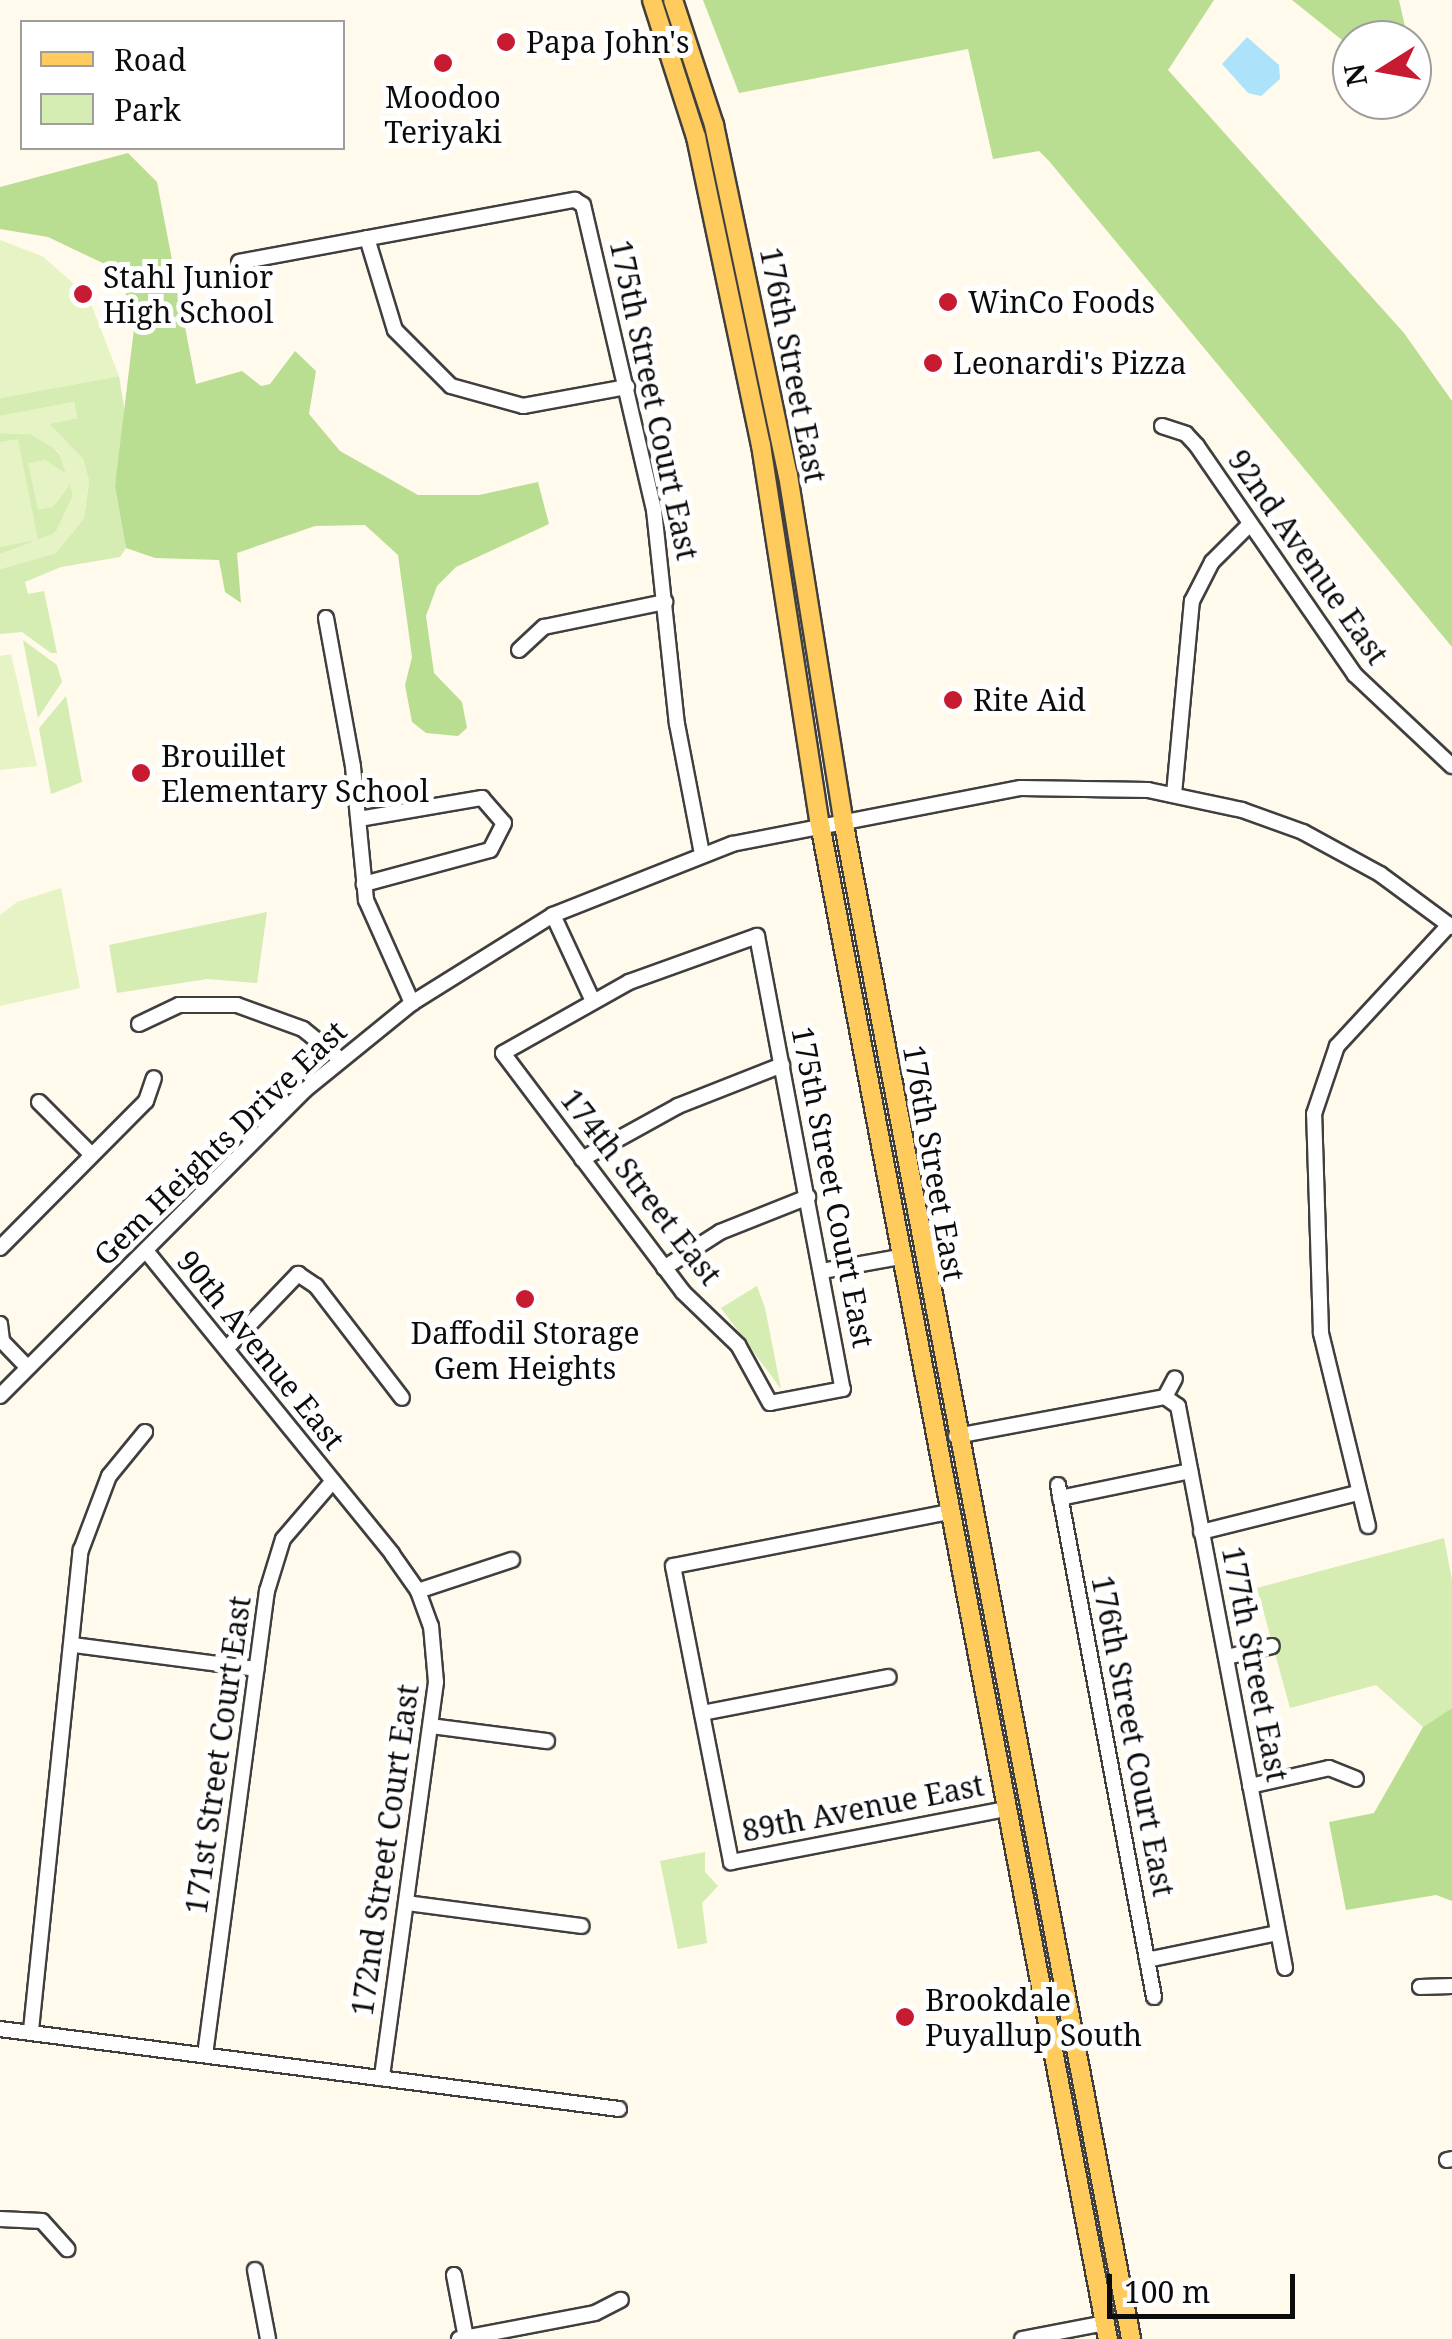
<!DOCTYPE html>
<style>
body{margin:0}
#map{position:relative;width:1452px;height:2339px;overflow:hidden;background:#fffaec;font-family:"Noto Serif",serif}
div>[style]{position:absolute}
.green>*{inset:0;background:#d5ecb3}
.forest>*{inset:0;background:#bade91}
.pitch>*{inset:0;background:#e6f3c5}
.water>*{inset:0;background:#ace3fb}
.roads{filter:drop-shadow(2px 0 #3f3f3f) drop-shadow(-2px 0 #3f3f3f) drop-shadow(0 2px #3f3f3f) drop-shadow(0 -2px #3f3f3f)}
.minor>*{height:14px;margin:-7px;padding:0 7px;transform-origin:7px;border-radius:7px;background:#fff}
.major>*{height:18px;margin:-9px;padding:0 9px;transform-origin:9px;border-radius:9px;background:#ffcb5c}
.dots>*{width:28px;height:28px;translate:-50% -50%;box-sizing:border-box;border:5px solid #fff;border-radius:50%}
span{translate:-50% -50%;white-space:nowrap;text-align:center;line-height:1.15;-webkit-text-stroke:10px #fff;paint-order:stroke}
.poi-label{font-size:30px;color:#0c0c0c}
.left{translate:0 -50%;text-align:left}
.street-label{font-size:30px;color:#0c0c0c}
.legend{position:absolute;left:20px;top:20px;width:325px;height:130px;box-sizing:border-box;background:#fff;border:2px solid #9e9e9e;margin:0;padding:12px 18px;list-style:none;font-size:30px;color:#0c0c0c}
.legend li{display:flex;align-items:center;gap:20px;height:50px}
.legend b{width:50px;border:2px solid #9e9e9e}
.north{position:absolute;left:1332px;top:20px;width:100px;height:100px;box-sizing:border-box;background:#fff;border:2px solid #9e9e9e;border-radius:50%;rotate:259deg;font-size:28px;font-weight:700;line-height:40px;text-align:center;color:#0c0c0c}
.north::after{content:'';display:block;margin:auto;width:35px;height:45px;background:#c61b30;clip-path:polygon(50% 0,100% 100%,50% 72%,0 100%)}
.scale{position:absolute;left:1107px;top:2274px;width:188px;height:45px;box-sizing:border-box;border:5px solid #0c0c0c;border-top:0;padding-left:12px;font-size:30px;line-height:35px;white-space:nowrap;color:#0c0c0c;-webkit-text-stroke:8px #fff;paint-order:stroke}
</style>
<div id="map">
<div class="green">
<div style="clip-path:polygon(119px 376px,126px 419px,115px 486px,126px 548px,120px 557px,61px 567px,25px 582px,28px 594px,44px 591px,57px 653px,51px 653px,22px 632px,0 634px,0 569px,56px 553px,84px 518px,89px 481px,83px 459px,49px 424px,77px 418px,74px 402px,0 416px,0 398px)"></div>
<div style="clip-path:polygon(0 433px,30px 434px,51px 444px,66px 463px,73px 495px,64px 522px,51px 537px,0 554px)"></div>
<div style="clip-path:polygon(23px 640px,57px 665px,62px 682px,38px 718px)"></div>
<div style="clip-path:polygon(66px 696px,82px 782px,51px 794px,39px 728px)"></div>
<div style="clip-path:polygon(267px 912px,257px 983px,207px 979px,117px 993px,109px 945px)"></div>
<div style="clip-path:polygon(757px 1286px,765px 1308px,781px 1389px,721px 1308px)"></div>
<div style="clip-path:polygon(1444px 1538px,1452px 1580px,1452px 1708px,1423px 1727px,1376px 1685px,1290px 1708px,1257px 1588px)"></div>
<div style="clip-path:polygon(705px 1852px,705px 1872px,718px 1886px,702px 1903px,707px 1943px,678px 1949px,660px 1861px)"></div>
</div>
<div class="forest">
<div style="clip-path:polygon(703px 0,1214px 0,1168px 70px,1404px 333px,1452px 401px,1452px 647px,1049px 161px,1039px 151px,993px 159px,968px 49px,739px 93px)"></div>
<div style="clip-path:polygon(1292px 0,1399px 0,1408px 40px,1352px 40px,1352px 48px)"></div>
<div style="clip-path:polygon(128px 153px,157px 182px,196px 384px,242px 371px,261px 386px,270px 384px,295px 351px,316px 371px,309px 414px,340px 451px,418px 495px,479px 495px,538px 482px,549px 524px,456px 567px,437px 586px,426px 616px,434px 673px,462px 702px,467px 728px,458px 736px,426px 733px,412px 722px,405px 685px,412px 657px,398px 555px,365px 525px,315px 526px,237px 553px,241px 603px,225px 592px,219px 560px,155px 558px,126px 548px,115px 486px,136px 312px,111px 267px,48px 237px,0 229px,0 187px)"></div>
<div style="clip-path:polygon(1452px 1708px,1452px 1901px,1436px 1895px,1346px 1910px,1329px 1822px,1374px 1813px,1423px 1727px)"></div>
</div>
<div class="pitch">
<div style="clip-path:polygon(0 240px,42px 256px,88px 296px,119px 376px,0 398px)"></div>
<div style="clip-path:polygon(74px 402px,77px 418px,50px 424px,83px 459px,89px 481px,84px 518px,56px 553px,0 569px,0 554px,55px 533px,73px 495px,58px 451px,30px 434px,0 433px,0 416px)"></div>
<div style="clip-path:polygon(18px 439px,38px 540px,0 547px,0 442px)"></div>
<div style="clip-path:polygon(45px 460px,67px 474px,69px 486px,53px 507px,38px 510px,28px 463px)"></div>
<div style="clip-path:polygon(11px 654px,37px 766px,0 770px,0 656px)"></div>
<div style="clip-path:polygon(61px 888px,80px 988px,0 1006px,0 915px,17px 902px)"></div>
</div>
<div class="water">
<div style="clip-path:polygon(1247px 37px,1279px 65px,1280px 79px,1261px 96px,1248px 93px,1222px 64px)"></div>
</div>
<div class="roads">
<div class="minor">
<div style="left:367px;top:238px;width:96px;rotate:73.1deg"></div>
<div style="left:395px;top:330px;width:79px;rotate:45deg"></div>
<div style="left:451px;top:386px;width:75px;rotate:15.5deg"></div>
<div style="left:523px;top:406px;width:106px;rotate:-10.4deg"></div>
<div style="left:239px;top:262px;width:342px;rotate:-10.5deg"></div>
<div style="left:575px;top:200px;width:9px;rotate:32deg"></div>
<div style="left:583px;top:205px;width:313px;rotate:76.9deg"></div>
<div style="left:654px;top:510px;width:215px;rotate:83.9deg"></div>
<div style="left:677px;top:724px;width:132px;rotate:79.1deg"></div>
<div style="left:1162px;top:426px;width:25px;rotate:18deg"></div>
<div style="left:1186px;top:434px;width:16px;rotate:47deg"></div>
<div style="left:1197px;top:446px;width:278px;rotate:55.4deg"></div>
<div style="left:1355px;top:675px;width:133px;rotate:43.2deg"></div>
<div style="left:326px;top:618px;width:151px;rotate:79.7deg"></div>
<div style="left:353px;top:767px;width:134px;rotate:84.4deg"></div>
<div style="left:366px;top:900px;width:113px;rotate:65.9deg"></div>
<div style="left:519px;top:650px;width:34px;rotate:-43deg"></div>
<div style="left:544px;top:627px;width:124px;rotate:-11.7deg"></div>
<div style="left:1174px;top:794px;width:194px;rotate:-84.7deg"></div>
<div style="left:1192px;top:601px;width:44px;rotate:-62.9deg"></div>
<div style="left:1212px;top:562px;width:52px;rotate:-45deg"></div>
<div style="left:359px;top:819px;width:125px;rotate:-9.7deg"></div>
<div style="left:482px;top:798px;width:33px;rotate:49deg"></div>
<div style="left:504px;top:823px;width:30px;rotate:117deg"></div>
<div style="left:490px;top:850px;width:131px;rotate:164.9deg"></div>
<div style="left:553px;top:915px;width:95px;rotate:65.1deg"></div>
<div style="left:757px;top:936px;width:461px;rotate:79.3deg"></div>
<div style="left:843px;top:1389px;width:74px;rotate:169.1deg"></div>
<div style="left:770px;top:1403px;width:66px;rotate:-118.9deg"></div>
<div style="left:738px;top:1345px;width:76px;rotate:-136.1deg"></div>
<div style="left:683px;top:1292px;width:299px;rotate:-127deg"></div>
<div style="left:503px;top:1053px;width:145px;rotate:-29.4deg"></div>
<div style="left:629px;top:982px;width:136px;rotate:-19.8deg"></div>
<div style="left:139px;top:1024px;width:44px;rotate:-25.4deg"></div>
<div style="left:179px;top:1005px;width:58px"></div>
<div style="left:237px;top:1005px;width:70px;rotate:20deg"></div>
<div style="left:303px;top:1029px;width:48px;rotate:39deg"></div>
<div style="left:39px;top:1102px;width:74px;rotate:45deg"></div>
<div style="left:582px;top:1159px;width:110px;rotate:-28.9deg"></div>
<div style="left:678px;top:1106px;width:112px;rotate:-21.5deg"></div>
<div style="left:0;top:1248px;width:207px;rotate:-45.2deg"></div>
<div style="left:146px;top:1101px;width:24px;rotate:-71deg"></div>
<div style="left:147px;top:1252px;width:389px;rotate:50.9deg"></div>
<div style="left:392px;top:1554px;width:45px;rotate:54.9deg"></div>
<div style="left:418px;top:1591px;width:37px;rotate:70deg"></div>
<div style="left:431px;top:1626px;width:56px;rotate:84.9deg"></div>
<div style="left:436px;top:1682px;width:400px;rotate:97.8deg"></div>
<div style="left:664px;top:1268px;width:67px;rotate:-32.7deg"></div>
<div style="left:720px;top:1232px;width:95px;rotate:-21.7deg"></div>
<div style="left:822px;top:1271px;width:79px;rotate:-10.2deg"></div>
<div style="left:0;top:1324px;width:17px;rotate:83deg"></div>
<div style="left:2px;top:1341px;width:37px;rotate:46deg"></div>
<div style="left:227px;top:1348px;width:103px;rotate:-46.2deg"></div>
<div style="left:298px;top:1274px;width:22px;rotate:34deg"></div>
<div style="left:316px;top:1286px;width:141px;rotate:52.5deg"></div>
<div style="left:0;top:1396px;width:432px;rotate:-45.1deg"></div>
<div style="left:305px;top:1090px;width:138px;rotate:-39.1deg"></div>
<div style="left:412px;top:1003px;width:166px;rotate:-32deg"></div>
<div style="left:553px;top:915px;width:193px;rotate:-21.6deg"></div>
<div style="left:732px;top:844px;width:294px;rotate:-11deg"></div>
<div style="left:1021px;top:788px;width:127px;rotate:0.9deg"></div>
<div style="left:1148px;top:790px;width:96px;rotate:12deg"></div>
<div style="left:1242px;top:810px;width:65px;rotate:19.8deg"></div>
<div style="left:1303px;top:832px;width:88px;rotate:28.6deg"></div>
<div style="left:1380px;top:874px;width:89px;rotate:36.4deg"></div>
<div style="left:1165px;top:1397px;width:16px;rotate:35deg"></div>
<div style="left:1178px;top:1406px;width:572px;rotate:79.22deg"></div>
<div style="left:1165px;top:1397px;width:21px;rotate:-62deg"></div>
<div style="left:956px;top:1436px;width:213px;rotate:-10.6deg"></div>
<div style="left:1058px;top:1485px;width:521px;rotate:79.38deg"></div>
<div style="left:1060px;top:1498px;width:133px;rotate:-11.7deg"></div>
<div style="left:949px;top:1512px;width:281px;rotate:168.9deg"></div>
<div style="left:673px;top:1566px;width:302px;rotate:78.9deg"></div>
<div style="left:731px;top:1862px;width:280px;rotate:-10.9deg"></div>
<div style="left:1368px;top:1526px;width:199px;rotate:-103.7deg"></div>
<div style="left:1321px;top:1333px;width:219px;rotate:-91.8deg"></div>
<div style="left:1314px;top:1114px;width:72px;rotate:-71.3deg"></div>
<div style="left:1337px;top:1046px;width:165px;rotate:-47.2deg"></div>
<div style="left:1201px;top:1532px;width:161px;rotate:-14deg"></div>
<div style="left:418px;top:1591px;width:99px;rotate:-18.3deg"></div>
<div style="left:74px;top:1645px;width:184px;rotate:7.5deg"></div>
<div style="left:1227px;top:1657px;width:46px;rotate:-13.7deg"></div>
<div style="left:702px;top:1713px;width:190px;rotate:-10.9deg"></div>
<div style="left:431px;top:1726px;width:117px;rotate:7.4deg"></div>
<div style="left:1250px;top:1786px;width:81px;rotate:-12.8deg"></div>
<div style="left:1329px;top:1768px;width:29px;rotate:22deg"></div>
<div style="left:407px;top:1903px;width:176px;rotate:7.5deg"></div>
<div style="left:1147px;top:1960px;width:133px;rotate:-11.7deg"></div>
<div style="left:1420px;top:1987px;width:32px;rotate:-2deg"></div>
<div style="left:0;top:2029px;width:624px;rotate:7.36deg"></div>
<div style="left:31px;top:2030px;width:483px;rotate:-84.1deg"></div>
<div style="left:81px;top:1550px;width:79px;rotate:-69.3deg"></div>
<div style="left:109px;top:1476px;width:57px;rotate:-50.7deg"></div>
<div style="left:205px;top:2055px;width:468px;rotate:-82.4deg"></div>
<div style="left:267px;top:1591px;width:54px;rotate:-72.9deg"></div>
<div style="left:283px;top:1539px;width:75px;rotate:-49.3deg"></div>
<div style="left:1447px;top:2160px;width:5px;rotate:-11deg"></div>
<div style="left:0;top:2219px;width:42px;rotate:2.7deg"></div>
<div style="left:42px;top:2221px;width:38px;rotate:48deg"></div>
<div style="left:255px;top:2270px;width:70px;rotate:79.3deg"></div>
<div style="left:454px;top:2275px;width:64px;rotate:79.2deg"></div>
<div style="left:459px;top:2339px;width:138px;rotate:-10.8deg"></div>
<div style="left:595px;top:2313px;width:29px;rotate:-27deg"></div>
<div style="left:1022px;top:2339px;width:85px;rotate:-10.9deg"></div>
</div>
<div class="major">
<div style="left:652px;top:0;width:144px;rotate:72.2deg"></div>
<div style="left:696px;top:137px;width:315px;rotate:78.1deg"></div>
<div style="left:761px;top:445px;width:384px;rotate:81.2deg"></div>
<div style="left:820px;top:824px;width:1542px;rotate:79.24deg"></div>
<div style="left:673px;top:0;width:132px;rotate:71.8deg"></div>
<div style="left:714px;top:125px;width:358px;rotate:78.1deg"></div>
<div style="left:788px;top:475px;width:349px;rotate:80.9deg"></div>
<div style="left:843px;top:820px;width:1546px;rotate:79.26deg"></div>
</div>
</div>
<div class="dots">
<div style="left:506px;top:42px;background:#c61b30"></div>
<div style="left:443px;top:63px;background:#c61b30"></div>
<div style="left:83px;top:294px;background:#c61b30"></div>
<div style="left:948px;top:302px;background:#c61b30"></div>
<div style="left:933px;top:363px;background:#c61b30"></div>
<div style="left:953px;top:700px;background:#c61b30"></div>
<div style="left:141px;top:773px;background:#c61b30"></div>
<div style="left:525px;top:1299px;background:#c61b30"></div>
<div style="left:905px;top:2017px;background:#c61b30"></div>
</div>
<div class="poi-label">
<span class="left" style="left:526px;top:42px">Papa John's</span>
<span style="left:443px;top:114px">Moodoo<br>Teriyaki</span>
<span class="left" style="left:103px;top:294px">Stahl Junior<br>High School</span>
<span class="left" style="left:968px;top:302px">WinCo Foods</span>
<span class="left" style="left:953px;top:363px">Leonardi's Pizza</span>
<span class="left" style="left:973px;top:700px">Rite Aid</span>
<span class="left" style="left:161px;top:773px">Brouillet<br>Elementary School</span>
<span style="left:525px;top:1350px">Daffodil Storage<br>Gem Heights</span>
<span class="left" style="left:925px;top:2017px">Brookdale<br>Puyallup South</span>
</div>
<div class="street-label">
<span style="left:793px;top:365px;rotate:79deg">176th Street East</span>
<span style="left:654px;top:400px;rotate:78deg">175th Street Court East</span>
<span style="left:1308px;top:557px;rotate:55deg">92nd Avenue East</span>
<span style="left:220px;top:1143px;rotate:-44deg">Gem Heights Drive East</span>
<span style="left:934px;top:1163px;rotate:80deg">176th Street East</span>
<span style="left:641px;top:1187px;rotate:52deg">174th Street East</span>
<span style="left:833px;top:1187px;rotate:79deg">175th Street Court East</span>
<span style="left:261px;top:1350px;rotate:51deg">90th Avenue East</span>
<span style="left:1255px;top:1664px;rotate:79deg">177th Street East</span>
<span style="left:1133px;top:1736px;rotate:79deg">176th Street Court East</span>
<span style="left:218px;top:1755px;rotate:-82deg">171st Street Court East</span>
<span style="left:863px;top:1808px;rotate:-11deg">89th Avenue East</span>
<span style="left:385px;top:1850px;rotate:-82deg">172nd Street Court East</span>
</div>
<ul class="legend">
<li><b style="height:12px;background:#ffcb5c"></b>Road</li>
<li><b style="height:28px;background:#d5ecb3"></b>Park</li>
</ul>
<div class="north">N</div>
<div class="scale">100 m</div>
</div>
